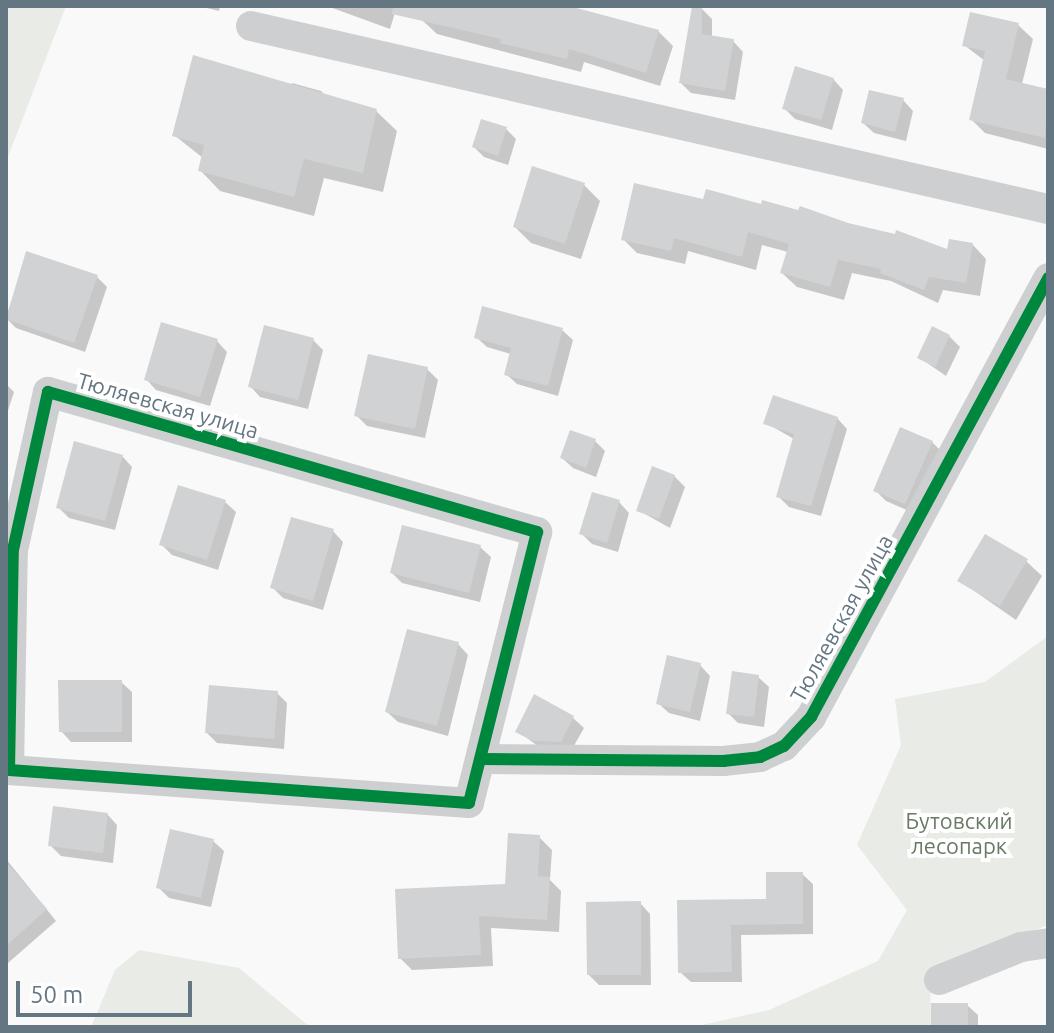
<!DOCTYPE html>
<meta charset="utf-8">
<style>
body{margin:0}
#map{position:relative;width:1054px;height:1033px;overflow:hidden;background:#f9f9f9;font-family:Ubuntu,sans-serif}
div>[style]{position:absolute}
.green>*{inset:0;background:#e8ebe6}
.shadow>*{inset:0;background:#0003}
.building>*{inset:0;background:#d0d2d3}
.minor>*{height:30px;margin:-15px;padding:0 15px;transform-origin:15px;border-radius:15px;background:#cecfd0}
.cycleway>*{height:12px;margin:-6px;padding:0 6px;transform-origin:6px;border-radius:6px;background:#00873e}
span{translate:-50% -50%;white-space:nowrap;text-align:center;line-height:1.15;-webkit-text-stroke:8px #fff;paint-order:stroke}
.street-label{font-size:22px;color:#657683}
.park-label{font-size:22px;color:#687a64}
.frame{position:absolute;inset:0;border:8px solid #657683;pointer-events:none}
.scale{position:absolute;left:16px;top:981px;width:176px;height:36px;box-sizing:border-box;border:4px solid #657683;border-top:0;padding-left:10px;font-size:24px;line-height:28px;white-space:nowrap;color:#657683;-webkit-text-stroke:6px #fff;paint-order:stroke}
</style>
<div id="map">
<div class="green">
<div style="clip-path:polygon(6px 6px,66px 6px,6px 162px)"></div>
<div style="clip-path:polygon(1048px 636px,1048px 925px,930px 970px,931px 1027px,559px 1027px,702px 1025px,769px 1010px,878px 961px,907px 910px,857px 845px,901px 745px,895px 699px,985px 682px)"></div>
<div style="clip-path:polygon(139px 950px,239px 968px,310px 1027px,91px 1027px,115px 970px)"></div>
</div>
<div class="shadow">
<div style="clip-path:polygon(198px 6px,220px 6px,219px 11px)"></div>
<div style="clip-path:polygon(327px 6px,397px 6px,390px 29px)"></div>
<div style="clip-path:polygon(426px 6px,558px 6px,658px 31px,673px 46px,660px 86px,584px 62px,581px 72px,437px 34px,422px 20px)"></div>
<div style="clip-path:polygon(701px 8px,712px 19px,712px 38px,733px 41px,743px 52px,735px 100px,691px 93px,681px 83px)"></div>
<div style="clip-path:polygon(1018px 25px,1033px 39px,1022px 84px,1048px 91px,1048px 149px,985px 133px,971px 119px,985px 61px,964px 45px)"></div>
<div style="clip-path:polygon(833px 79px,843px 90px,832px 130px,795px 119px,785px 109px)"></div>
<div style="clip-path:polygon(292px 83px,321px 91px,330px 100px,376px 111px,397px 131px,383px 192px,324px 178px,314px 216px,220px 191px,200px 170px,203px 158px,174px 135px,287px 99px)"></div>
<div style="clip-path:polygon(903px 100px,913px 111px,906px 141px,874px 133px,863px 123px)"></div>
<div style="clip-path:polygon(506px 129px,516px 139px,508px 165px,484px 157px,474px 147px)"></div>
<div style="clip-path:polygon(584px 185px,600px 201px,581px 259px,531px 243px,515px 227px)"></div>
<div style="clip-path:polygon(704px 201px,762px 207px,949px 252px,972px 244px,986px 259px,980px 296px,943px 290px,938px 303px,891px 281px,852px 273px,844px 300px,797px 287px,782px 273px,788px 252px,762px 245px,756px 270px,688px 251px,685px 264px,637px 253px,623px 239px)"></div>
<div style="clip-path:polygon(27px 253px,97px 277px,107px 287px,85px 352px,16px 328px,6px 318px)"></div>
<div style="clip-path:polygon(562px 330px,573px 340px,558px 396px,517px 384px,506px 374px,511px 354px,487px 347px,476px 337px)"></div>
<div style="clip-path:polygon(949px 336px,960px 347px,946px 376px,920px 358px)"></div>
<div style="clip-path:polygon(313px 340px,323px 350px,308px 409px,260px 397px,250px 386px)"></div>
<div style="clip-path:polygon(217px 341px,227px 352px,210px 406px,156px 390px,146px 379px)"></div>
<div style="clip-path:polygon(427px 369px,438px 380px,425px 438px,367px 426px,356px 415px)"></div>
<div style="clip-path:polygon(6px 384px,14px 392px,6px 417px)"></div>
<div style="clip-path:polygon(837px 418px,847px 429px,821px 516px,789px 507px,778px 496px,794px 439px,766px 423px)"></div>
<div style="clip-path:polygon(595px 441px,605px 451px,596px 477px,573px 468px,562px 458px)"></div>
<div style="clip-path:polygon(932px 442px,943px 453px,916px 514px,886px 501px,876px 491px)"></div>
<div style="clip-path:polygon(122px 456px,132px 467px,115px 530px,69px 518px,58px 507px)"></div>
<div style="clip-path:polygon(674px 476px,685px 487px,670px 528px,638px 510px)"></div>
<div style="clip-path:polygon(225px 502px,236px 512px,218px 570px,172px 555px,162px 545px)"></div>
<div style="clip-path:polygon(619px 502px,629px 513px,618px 552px,592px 544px,582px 534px)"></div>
<div style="clip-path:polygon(333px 531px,343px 542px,323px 610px,283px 598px,273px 588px)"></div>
<div style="clip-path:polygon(480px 547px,491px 557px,480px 602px,402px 583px,392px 573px)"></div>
<div style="clip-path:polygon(1026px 561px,1042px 576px,1016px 620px,960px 581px)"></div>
<div style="clip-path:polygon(458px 644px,468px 655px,448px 736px,398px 722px,387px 712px)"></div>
<div style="clip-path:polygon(700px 665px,710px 676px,700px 721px,669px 713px,658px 703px)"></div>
<div style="clip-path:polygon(758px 677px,769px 687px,764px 727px,738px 723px,728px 713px)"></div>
<div style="clip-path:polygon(121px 682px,132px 692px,132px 742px,71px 742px,61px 731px)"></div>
<div style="clip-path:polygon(277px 693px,287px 703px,284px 749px,217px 743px,207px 733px)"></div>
<div style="clip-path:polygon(573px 718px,584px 728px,571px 751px,545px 751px,517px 731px)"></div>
<div style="clip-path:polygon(107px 814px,117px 825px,113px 863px,61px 856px,50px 845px)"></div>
<div style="clip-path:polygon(539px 837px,552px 850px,550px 880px,561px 891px,559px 932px,491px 928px,493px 966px,412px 970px,400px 958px,507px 886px)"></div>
<div style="clip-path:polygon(213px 841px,224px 851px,211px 907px,169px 898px,158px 887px)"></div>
<div style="clip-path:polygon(6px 859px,56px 921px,8px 963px,6px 960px)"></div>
<div style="clip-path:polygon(802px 874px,813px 884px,813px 934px,741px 935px,742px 982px,691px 982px,680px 972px,679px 902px,768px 901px)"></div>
<div style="clip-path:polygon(640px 903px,650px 914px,651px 985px,599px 985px,589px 975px)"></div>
<div style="clip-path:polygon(967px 1005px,978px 1015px,978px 1027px,933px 1027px)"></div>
</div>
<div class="building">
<div style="clip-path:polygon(393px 6px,569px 6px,659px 30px,646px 73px,569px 49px,567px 59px,500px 43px,501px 39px,392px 14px)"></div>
<div style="clip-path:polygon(692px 6px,702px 6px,702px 34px,734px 39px,725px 91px,679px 83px)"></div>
<div style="clip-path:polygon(970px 12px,1019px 23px,1006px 79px,1048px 89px,1045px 138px,969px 120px,985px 51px,962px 46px)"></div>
<div style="clip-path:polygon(193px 55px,377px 109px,363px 173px,304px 159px,294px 197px,198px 171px,204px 145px,172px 136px)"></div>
<div style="clip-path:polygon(795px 66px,834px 78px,821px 120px,782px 109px)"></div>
<div style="clip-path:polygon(869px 90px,904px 98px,895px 132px,861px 123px)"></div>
<div style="clip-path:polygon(481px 119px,507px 127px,498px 156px,472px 147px)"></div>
<div style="clip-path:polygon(532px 166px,585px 183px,565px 244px,513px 227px)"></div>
<div style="clip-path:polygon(634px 183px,703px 199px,706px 189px,761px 204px,762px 200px,798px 210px,800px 206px,848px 223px,895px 234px,896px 230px,947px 249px,949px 239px,973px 243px,966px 283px,929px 277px,924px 290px,880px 273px,881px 269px,838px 260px,830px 287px,780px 273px,789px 244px,748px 232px,742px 257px,674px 238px,671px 251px,621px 240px)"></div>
<div style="clip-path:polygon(26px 251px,98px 275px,74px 343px,6px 319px)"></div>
<div style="clip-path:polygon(482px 306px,563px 328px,548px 386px,504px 375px,511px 348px,474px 338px)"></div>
<div style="clip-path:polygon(161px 322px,218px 339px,200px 397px,144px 380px)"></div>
<div style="clip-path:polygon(264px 325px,314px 338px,298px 400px,248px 387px)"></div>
<div style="clip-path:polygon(932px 326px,950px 335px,935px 367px,917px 358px)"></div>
<div style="clip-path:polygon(368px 354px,428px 367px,415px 429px,354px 416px)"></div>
<div style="clip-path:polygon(773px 395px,838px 417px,811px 506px,776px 497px,794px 434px,763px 424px)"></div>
<div style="clip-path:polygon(900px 427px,933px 441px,905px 504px,873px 491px)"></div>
<div style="clip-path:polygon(570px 430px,596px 439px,586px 468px,560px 458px)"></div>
<div style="clip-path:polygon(74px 441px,123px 455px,105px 521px,56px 508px)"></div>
<div style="clip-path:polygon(652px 466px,675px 475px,659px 519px,636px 511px)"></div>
<div style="clip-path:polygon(178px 485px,226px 500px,207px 560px,159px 545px)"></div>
<div style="clip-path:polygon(592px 492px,620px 500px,607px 543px,579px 534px)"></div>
<div style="clip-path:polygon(291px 517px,334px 529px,313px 601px,270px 588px)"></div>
<div style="clip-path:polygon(402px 525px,481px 545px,469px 593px,390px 573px)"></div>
<div style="clip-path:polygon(985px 534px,1028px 559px,1000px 606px,957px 581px)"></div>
<div style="clip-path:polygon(407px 629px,459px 642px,437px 726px,385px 712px)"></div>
<div style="clip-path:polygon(667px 655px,701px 663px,690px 712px,656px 704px)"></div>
<div style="clip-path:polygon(732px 671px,759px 675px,754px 717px,726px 714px)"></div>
<div style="clip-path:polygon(58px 680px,122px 680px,122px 732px,59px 732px)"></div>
<div style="clip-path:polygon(209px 685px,278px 691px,274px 739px,205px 733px)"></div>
<div style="clip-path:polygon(534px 694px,574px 716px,561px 742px,533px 741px,515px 732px)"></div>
<div style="clip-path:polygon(53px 806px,108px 813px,103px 853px,48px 846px)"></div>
<div style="clip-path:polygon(170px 829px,214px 839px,201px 898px,156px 888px)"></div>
<div style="clip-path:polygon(508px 833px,540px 835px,538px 876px,550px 877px,547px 920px,479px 916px,481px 955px,398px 959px,395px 889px,505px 884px)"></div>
<div style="clip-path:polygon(6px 862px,47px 909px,6px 946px)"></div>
<div style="clip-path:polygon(766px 872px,803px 872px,803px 924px,731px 925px,732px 972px,678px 973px,677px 900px,766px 899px)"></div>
<div style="clip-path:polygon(641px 901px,641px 975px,587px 975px,586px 902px)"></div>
<div style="clip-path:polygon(931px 1003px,968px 1003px,968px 1027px,931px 1027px)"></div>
</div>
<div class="minor">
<div style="left:251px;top:26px;width:818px;rotate:12.93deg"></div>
<div style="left:48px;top:392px;width:509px;rotate:15.98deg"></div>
<div style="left:537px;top:532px;width:279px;rotate:104.1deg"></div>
<div style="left:469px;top:803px;width:461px;rotate:-175.9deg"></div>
<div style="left:9px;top:770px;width:220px;rotate:-89deg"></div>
<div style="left:13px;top:550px;width:162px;rotate:-77.5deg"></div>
<div style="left:482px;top:759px;width:241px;rotate:0.5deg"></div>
<div style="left:723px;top:761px;width:37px;rotate:-6deg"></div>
<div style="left:760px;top:757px;width:26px;rotate:-25deg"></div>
<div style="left:784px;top:746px;width:40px;rotate:-47deg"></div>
<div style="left:811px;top:717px;width:499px;rotate:-61.6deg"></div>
<div style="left:939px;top:980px;width:88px;rotate:-21.9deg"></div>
<div style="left:1021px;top:947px;width:27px;rotate:-8deg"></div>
</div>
<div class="cycleway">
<div style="left:48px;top:392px;width:509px;rotate:15.98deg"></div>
<div style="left:537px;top:532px;width:279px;rotate:104.1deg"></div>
<div style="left:469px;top:803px;width:461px;rotate:-175.9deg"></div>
<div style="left:9px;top:770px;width:220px;rotate:-89deg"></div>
<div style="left:13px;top:550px;width:162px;rotate:-77.5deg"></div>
<div style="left:482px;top:759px;width:241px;rotate:0.5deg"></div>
<div style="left:723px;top:761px;width:37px;rotate:-6deg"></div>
<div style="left:760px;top:757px;width:26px;rotate:-25deg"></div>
<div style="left:784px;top:746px;width:40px;rotate:-47deg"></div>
<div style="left:811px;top:717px;width:499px;rotate:-61.6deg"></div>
</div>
<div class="street-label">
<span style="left:168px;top:405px;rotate:16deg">Тюляевская улица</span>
<span style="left:841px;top:618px;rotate:-61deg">Тюляевская улица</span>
</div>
<div class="park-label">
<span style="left:959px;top:833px">Бутовский<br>лесопарк</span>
</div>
<div class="frame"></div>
<div class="scale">50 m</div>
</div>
